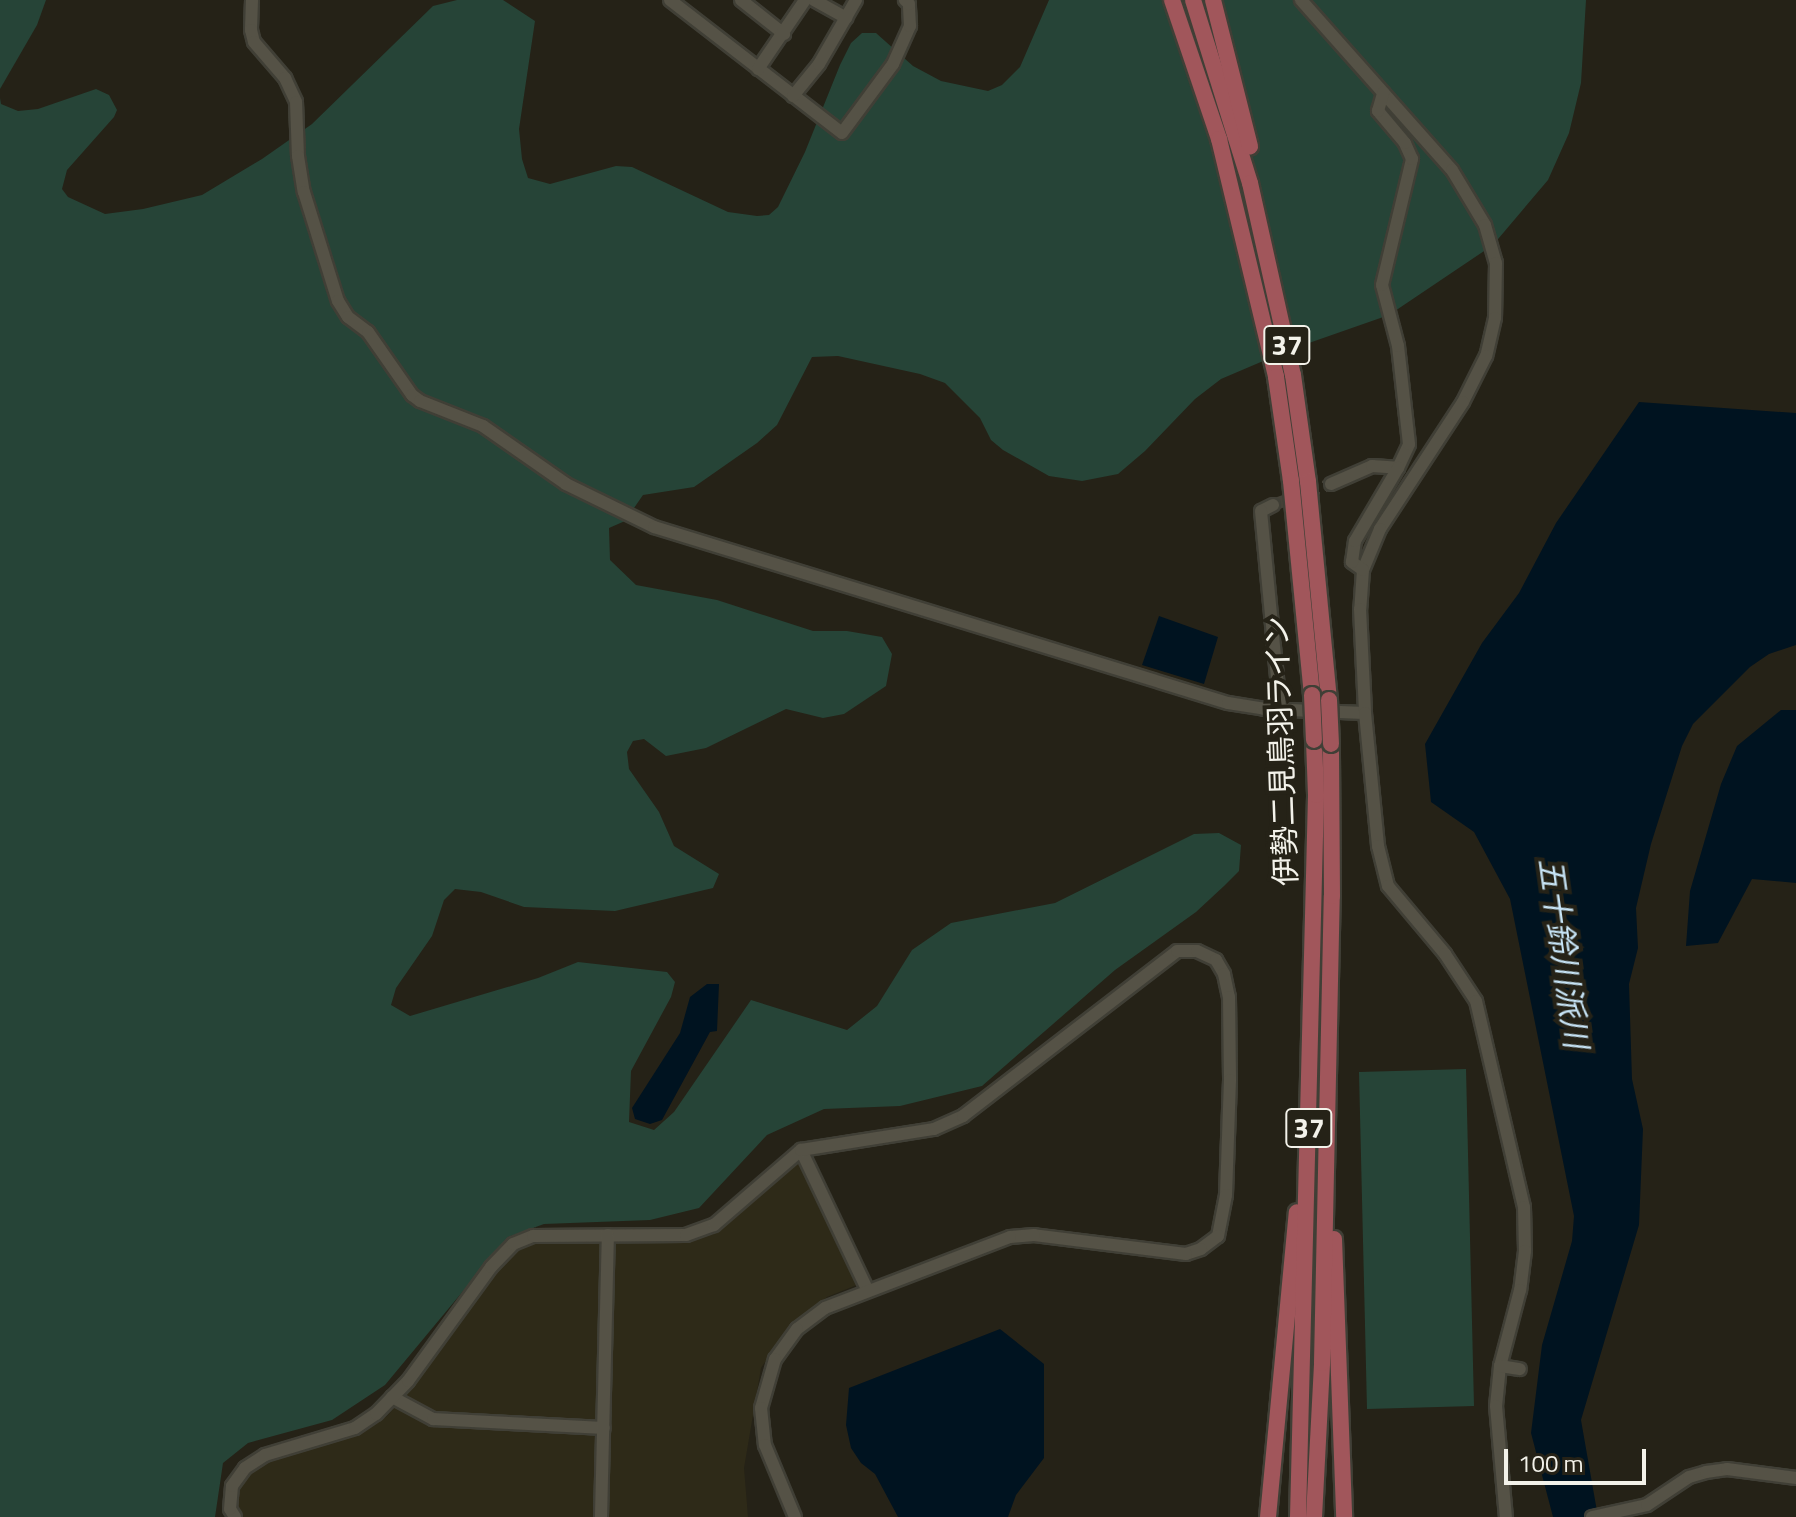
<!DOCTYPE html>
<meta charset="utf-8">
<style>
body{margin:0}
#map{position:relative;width:1796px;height:1517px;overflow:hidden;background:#252217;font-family:"Titillium Web","Noto Sans JP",sans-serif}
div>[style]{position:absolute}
.built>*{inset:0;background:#2e2a18}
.green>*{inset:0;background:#264437}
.water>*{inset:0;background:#001320}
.minor-tunnel>*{height:12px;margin-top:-6px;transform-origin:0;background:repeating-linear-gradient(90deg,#444137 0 12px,transparent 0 18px)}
.roads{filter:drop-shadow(2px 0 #403f36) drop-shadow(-2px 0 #403f36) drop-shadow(0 2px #403f36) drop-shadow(0 -2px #403f36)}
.minor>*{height:12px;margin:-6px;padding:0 6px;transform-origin:6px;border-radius:6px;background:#555246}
.major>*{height:16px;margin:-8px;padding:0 8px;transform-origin:8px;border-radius:8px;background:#a1565b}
.bridges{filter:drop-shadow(2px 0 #403f36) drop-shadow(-2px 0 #403f36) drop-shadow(0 2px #403f36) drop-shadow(0 -2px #403f36)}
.major-bridge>*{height:16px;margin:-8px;padding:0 8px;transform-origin:8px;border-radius:8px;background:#a1565b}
span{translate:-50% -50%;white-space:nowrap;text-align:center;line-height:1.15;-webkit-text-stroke:8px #252217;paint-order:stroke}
.shield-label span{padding:2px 6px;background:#252217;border:2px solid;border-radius:6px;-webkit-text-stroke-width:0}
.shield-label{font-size:28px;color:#f3f2ea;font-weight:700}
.street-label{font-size:30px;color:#f3f2ea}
.water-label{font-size:32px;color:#c7e4f6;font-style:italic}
.scale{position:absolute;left:1504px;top:1449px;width:142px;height:36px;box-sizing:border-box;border:4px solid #f3f2ea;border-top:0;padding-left:10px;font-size:24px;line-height:28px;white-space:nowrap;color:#f3f2ea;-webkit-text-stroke:6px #252217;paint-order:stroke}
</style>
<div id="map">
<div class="built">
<div style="clip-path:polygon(801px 1157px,859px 1284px,827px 1297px,787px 1329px,761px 1368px,744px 1468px,748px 1517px,240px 1517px,235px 1508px,235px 1485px,253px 1461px,367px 1430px,387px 1416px,410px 1390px,494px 1268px,509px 1255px,545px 1239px,681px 1241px,710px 1233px)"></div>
</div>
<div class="green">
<div style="clip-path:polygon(0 0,46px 0,37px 25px,0 89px)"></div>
<div style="clip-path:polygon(457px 0,503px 0,535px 21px,519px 129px,522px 159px,528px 178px,550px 184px,616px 166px,632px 167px,728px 212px,757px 216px,769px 215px,778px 207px,805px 152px,840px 65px,851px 43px,862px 33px,876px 33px,913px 66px,941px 81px,988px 91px,1002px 85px,1020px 67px,1049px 0,1586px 0,1581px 83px,1569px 133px,1548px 180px,1493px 245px,1389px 315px,1289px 350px,1221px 379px,1195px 399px,1145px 451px,1118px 474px,1082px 481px,1049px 476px,1003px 450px,991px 440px,980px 418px,945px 383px,920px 374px,838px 356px,812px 357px,777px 425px,757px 443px,694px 487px,643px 495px,625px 521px,609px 528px,610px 560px,636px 585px,717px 600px,813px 631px,847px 631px,882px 637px,892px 654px,886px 686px,844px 714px,823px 718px,786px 709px,706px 748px,666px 756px,644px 739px,633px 741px,627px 752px,629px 769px,659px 812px,674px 846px,719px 874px,713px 888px,615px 911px,524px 907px,481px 892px,455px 889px,444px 900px,432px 936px,396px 988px,391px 1005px,410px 1016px,538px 978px,578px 962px,667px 972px,675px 982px,671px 997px,631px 1071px,629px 1122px,654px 1130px,674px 1112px,751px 1000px,847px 1030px,877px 1006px,912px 950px,951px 923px,1055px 903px,1194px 834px,1219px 833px,1241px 845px,1239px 871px,1224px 886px,1196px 912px,1115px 970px,982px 1086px,900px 1106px,824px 1109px,767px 1135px,699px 1208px,650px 1220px,544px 1224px,508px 1237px,385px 1385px,332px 1420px,248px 1443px,223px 1463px,215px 1517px,0 1517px,0 98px,1px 104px,18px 111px,38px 109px,96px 89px,109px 95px,117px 110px,114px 117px,67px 170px,62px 189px,68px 197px,105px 214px,143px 209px,202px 195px,262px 159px,312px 124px,433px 6px)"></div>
<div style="clip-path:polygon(1466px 1069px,1474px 1406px,1367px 1409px,1359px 1072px)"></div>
</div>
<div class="water">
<div style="clip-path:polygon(1639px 402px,1796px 413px,1796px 645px,1769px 654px,1750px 667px,1693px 724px,1682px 746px,1651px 844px,1636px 908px,1638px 948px,1629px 984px,1632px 1079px,1643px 1129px,1639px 1225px,1581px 1420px,1598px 1517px,1553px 1517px,1531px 1433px,1542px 1345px,1572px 1241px,1574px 1216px,1510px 899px,1474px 832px,1431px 802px,1425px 744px,1482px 643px,1519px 593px,1556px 523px)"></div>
<div style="clip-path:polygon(1159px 616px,1218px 637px,1204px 684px,1142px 665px)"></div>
<div style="clip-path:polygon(1781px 710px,1796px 710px,1796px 883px,1752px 879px,1718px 943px,1686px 946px,1690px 891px,1721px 784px,1737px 746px)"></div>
<div style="clip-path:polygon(707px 984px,719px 984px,717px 1031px,710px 1032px,662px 1120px,650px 1124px,635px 1119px,632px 1108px,680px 1033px,690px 997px)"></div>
<div style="clip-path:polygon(1000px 1329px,1044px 1364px,1044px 1458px,1016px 1495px,1008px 1517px,898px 1517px,875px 1474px,861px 1463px,851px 1448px,846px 1425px,849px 1388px)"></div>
</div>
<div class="minor-tunnel">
<div style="left:1273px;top:505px;width:62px;rotate:-19.9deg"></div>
</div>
<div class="roads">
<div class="minor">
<div style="left:252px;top:0;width:30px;rotate:92deg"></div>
<div style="left:251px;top:30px;width:12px;rotate:76deg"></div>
<div style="left:254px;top:42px;width:48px;rotate:49.3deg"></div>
<div style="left:285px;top:78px;width:26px;rotate:65deg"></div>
<div style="left:296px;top:102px;width:54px;rotate:87.9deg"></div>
<div style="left:298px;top:156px;width:36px;rotate:81deg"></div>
<div style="left:304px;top:192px;width:114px;rotate:72.7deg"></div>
<div style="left:338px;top:301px;width:19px;rotate:58deg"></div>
<div style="left:348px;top:317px;width:25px;rotate:37deg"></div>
<div style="left:368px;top:332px;width:77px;rotate:55.1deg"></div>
<div style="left:412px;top:395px;width:10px;rotate:37deg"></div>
<div style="left:420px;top:401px;width:68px;rotate:21.6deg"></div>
<div style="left:483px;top:426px;width:101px;rotate:34.9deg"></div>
<div style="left:566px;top:484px;width:98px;rotate:26deg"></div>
<div style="left:654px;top:527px;width:600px;rotate:17.05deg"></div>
<div style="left:1228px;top:703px;width:36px;rotate:9deg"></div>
<div style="left:1264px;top:709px;width:101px;rotate:2.3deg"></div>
<div style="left:670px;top:0;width:217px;rotate:37.7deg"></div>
<div style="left:842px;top:133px;width:86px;rotate:-53.5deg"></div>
<div style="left:893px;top:64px;width:42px;rotate:-65.9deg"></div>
<div style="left:910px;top:26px;width:22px;rotate:-93deg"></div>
<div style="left:909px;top:4px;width:6px;rotate:-135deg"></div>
<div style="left:741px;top:0;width:55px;rotate:38.3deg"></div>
<div style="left:814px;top:0;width:37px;rotate:29deg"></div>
<div style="left:1301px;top:0;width:227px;rotate:48.4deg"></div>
<div style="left:1452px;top:170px;width:64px;rotate:59deg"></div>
<div style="left:1485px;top:225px;width:40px;rotate:74deg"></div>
<div style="left:1496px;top:263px;width:55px;rotate:91deg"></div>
<div style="left:1495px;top:318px;width:39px;rotate:103deg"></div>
<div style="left:1486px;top:356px;width:51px;rotate:116.6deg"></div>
<div style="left:1463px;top:402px;width:152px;rotate:123.2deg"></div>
<div style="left:1380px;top:529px;width:44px;rotate:112.5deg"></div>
<div style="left:1363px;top:570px;width:39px;rotate:94deg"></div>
<div style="left:1360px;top:609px;width:104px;rotate:87.2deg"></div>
<div style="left:1365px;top:713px;width:134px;rotate:84.4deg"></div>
<div style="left:1378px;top:846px;width:41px;rotate:76deg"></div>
<div style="left:1388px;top:886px;width:89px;rotate:50deg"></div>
<div style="left:1445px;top:954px;width:56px;rotate:56.6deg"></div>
<div style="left:1476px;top:1001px;width:212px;rotate:76.9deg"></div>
<div style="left:1524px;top:1207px;width:44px;rotate:88.7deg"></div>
<div style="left:1525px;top:1251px;width:39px;rotate:97deg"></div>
<div style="left:1520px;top:1290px;width:79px;rotate:104.7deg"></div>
<div style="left:1500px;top:1366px;width:40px;rotate:95.7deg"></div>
<div style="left:1496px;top:1406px;width:111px;rotate:84.9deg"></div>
<div style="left:758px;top:69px;width:83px;rotate:-55.7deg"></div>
<div style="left:793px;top:96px;width:41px;rotate:-50.9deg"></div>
<div style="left:819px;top:64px;width:74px;rotate:-60deg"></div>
<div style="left:1331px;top:484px;width:45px;rotate:-23.7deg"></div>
<div style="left:1372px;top:466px;width:26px;rotate:4deg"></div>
<div style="left:1398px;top:468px;width:26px;rotate:-65deg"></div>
<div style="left:1409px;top:444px;width:99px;rotate:-96.4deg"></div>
<div style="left:1398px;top:346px;width:63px;rotate:-104.7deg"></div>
<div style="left:1382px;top:285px;width:130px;rotate:-76.6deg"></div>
<div style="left:1412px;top:159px;width:17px;rotate:-114deg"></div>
<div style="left:1405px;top:143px;width:42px;rotate:-130.2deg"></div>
<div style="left:1378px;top:111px;width:19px;rotate:-74deg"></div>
<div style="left:1273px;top:505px;width:13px;rotate:153deg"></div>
<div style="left:1261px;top:511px;width:198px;rotate:84.5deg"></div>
<div style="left:1363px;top:570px;width:14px;rotate:-144deg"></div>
<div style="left:1352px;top:562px;width:21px;rotate:-82deg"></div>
<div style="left:1355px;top:541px;width:85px;rotate:-59.5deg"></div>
<div style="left:801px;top:1150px;width:154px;rotate:64.6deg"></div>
<div style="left:1500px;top:1366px;width:20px;rotate:9deg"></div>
<div style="left:392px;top:1397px;width:47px;rotate:28.2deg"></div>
<div style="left:433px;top:1419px;width:171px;rotate:3deg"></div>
<div style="left:235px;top:1517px;width:9px;rotate:-122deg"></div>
<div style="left:230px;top:1509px;width:23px;rotate:-85deg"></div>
<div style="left:232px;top:1486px;width:22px;rotate:-54deg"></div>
<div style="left:245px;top:1468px;width:24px;rotate:-33deg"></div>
<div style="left:265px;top:1455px;width:94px;rotate:-16.7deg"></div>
<div style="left:355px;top:1428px;width:25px;rotate:-34deg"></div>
<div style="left:376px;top:1414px;width:46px;rotate:-45.9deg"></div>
<div style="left:408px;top:1381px;width:141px;rotate:-53.9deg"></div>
<div style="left:491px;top:1267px;width:32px;rotate:-46deg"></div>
<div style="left:513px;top:1244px;width:22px;rotate:-22deg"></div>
<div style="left:533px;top:1236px;width:153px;rotate:-0.4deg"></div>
<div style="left:686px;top:1235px;width:30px;rotate:-20deg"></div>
<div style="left:714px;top:1225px;width:115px;rotate:-40.8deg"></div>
<div style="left:801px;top:1150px;width:135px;rotate:-9deg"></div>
<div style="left:934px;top:1129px;width:32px;rotate:-24deg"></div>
<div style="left:963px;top:1116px;width:270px;rotate:-37.6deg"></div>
<div style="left:1177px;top:951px;width:20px"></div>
<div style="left:1197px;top:951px;width:21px;rotate:25deg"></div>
<div style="left:1216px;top:960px;width:16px;rotate:60deg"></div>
<div style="left:1224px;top:974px;width:24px;rotate:78deg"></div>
<div style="left:1229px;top:997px;width:83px;rotate:89.3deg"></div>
<div style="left:1230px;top:1080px;width:115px;rotate:92deg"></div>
<div style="left:1226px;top:1195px;width:42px;rotate:101deg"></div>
<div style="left:1218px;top:1236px;width:21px;rotate:143deg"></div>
<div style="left:1201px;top:1249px;width:16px;rotate:162deg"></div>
<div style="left:1186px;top:1254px;width:153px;rotate:-172.9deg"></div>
<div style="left:1034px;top:1235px;width:24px;rotate:175deg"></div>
<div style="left:1010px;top:1237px;width:198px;rotate:159deg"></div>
<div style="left:825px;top:1308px;width:35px;rotate:143deg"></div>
<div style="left:797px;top:1329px;width:37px;rotate:126deg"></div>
<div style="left:775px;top:1359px;width:51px;rotate:105.9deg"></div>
<div style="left:761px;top:1408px;width:37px;rotate:84deg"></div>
<div style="left:765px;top:1445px;width:78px;rotate:67.4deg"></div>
<div style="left:601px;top:1517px;width:282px;rotate:-88.6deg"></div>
<div style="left:1592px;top:1517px;width:56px;rotate:-12.3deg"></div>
<div style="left:1647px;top:1505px;width:50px;rotate:-33.7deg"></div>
<div style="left:1689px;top:1477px;width:18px;rotate:-16deg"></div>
<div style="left:1706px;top:1472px;width:21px;rotate:-8deg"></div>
<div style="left:1727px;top:1469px;width:70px;rotate:7.4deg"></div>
</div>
<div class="major">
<div style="left:1172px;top:0;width:147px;rotate:71.3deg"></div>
<div style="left:1219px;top:139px;width:245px;rotate:76.5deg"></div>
<div style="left:1276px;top:377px;width:105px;rotate:81.8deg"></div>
<div style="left:1291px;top:481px;width:215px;rotate:84.4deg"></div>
<div style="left:1193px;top:0;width:192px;rotate:72.7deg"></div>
<div style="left:1250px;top:183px;width:197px;rotate:77.4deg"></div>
<div style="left:1293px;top:375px;width:108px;rotate:82deg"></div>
<div style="left:1308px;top:482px;width:219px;rotate:84.5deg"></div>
<div style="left:1213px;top:0;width:151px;rotate:75.8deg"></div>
<div style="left:1334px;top:1239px;width:278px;rotate:87.9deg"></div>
<div style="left:1268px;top:1517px;width:306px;rotate:-84.6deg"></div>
<div style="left:1298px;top:1517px;width:722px;rotate:-88.57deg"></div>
<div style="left:1316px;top:795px;width:55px;rotate:-92.1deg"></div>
<div style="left:1314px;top:1517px;width:154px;rotate:-87deg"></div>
<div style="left:1322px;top:1363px;width:467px;rotate:-88.8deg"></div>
<div style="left:1332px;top:896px;width:152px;rotate:-90.4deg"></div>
</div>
</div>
<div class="bridges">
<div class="major-bridge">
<div style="left:1312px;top:695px;width:45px;rotate:87.5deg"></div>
<div style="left:1329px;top:700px;width:44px;rotate:87.4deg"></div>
</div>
</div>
<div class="shield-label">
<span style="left:1287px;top:345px">37</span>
<span style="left:1309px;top:1128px">37</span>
</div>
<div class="street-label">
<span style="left:1281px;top:751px;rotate:-92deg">伊勢二見鳥羽ライン</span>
</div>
<div class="water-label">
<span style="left:1564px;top:953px;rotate:82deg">五十鈴川派川</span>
</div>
<div class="scale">100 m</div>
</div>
